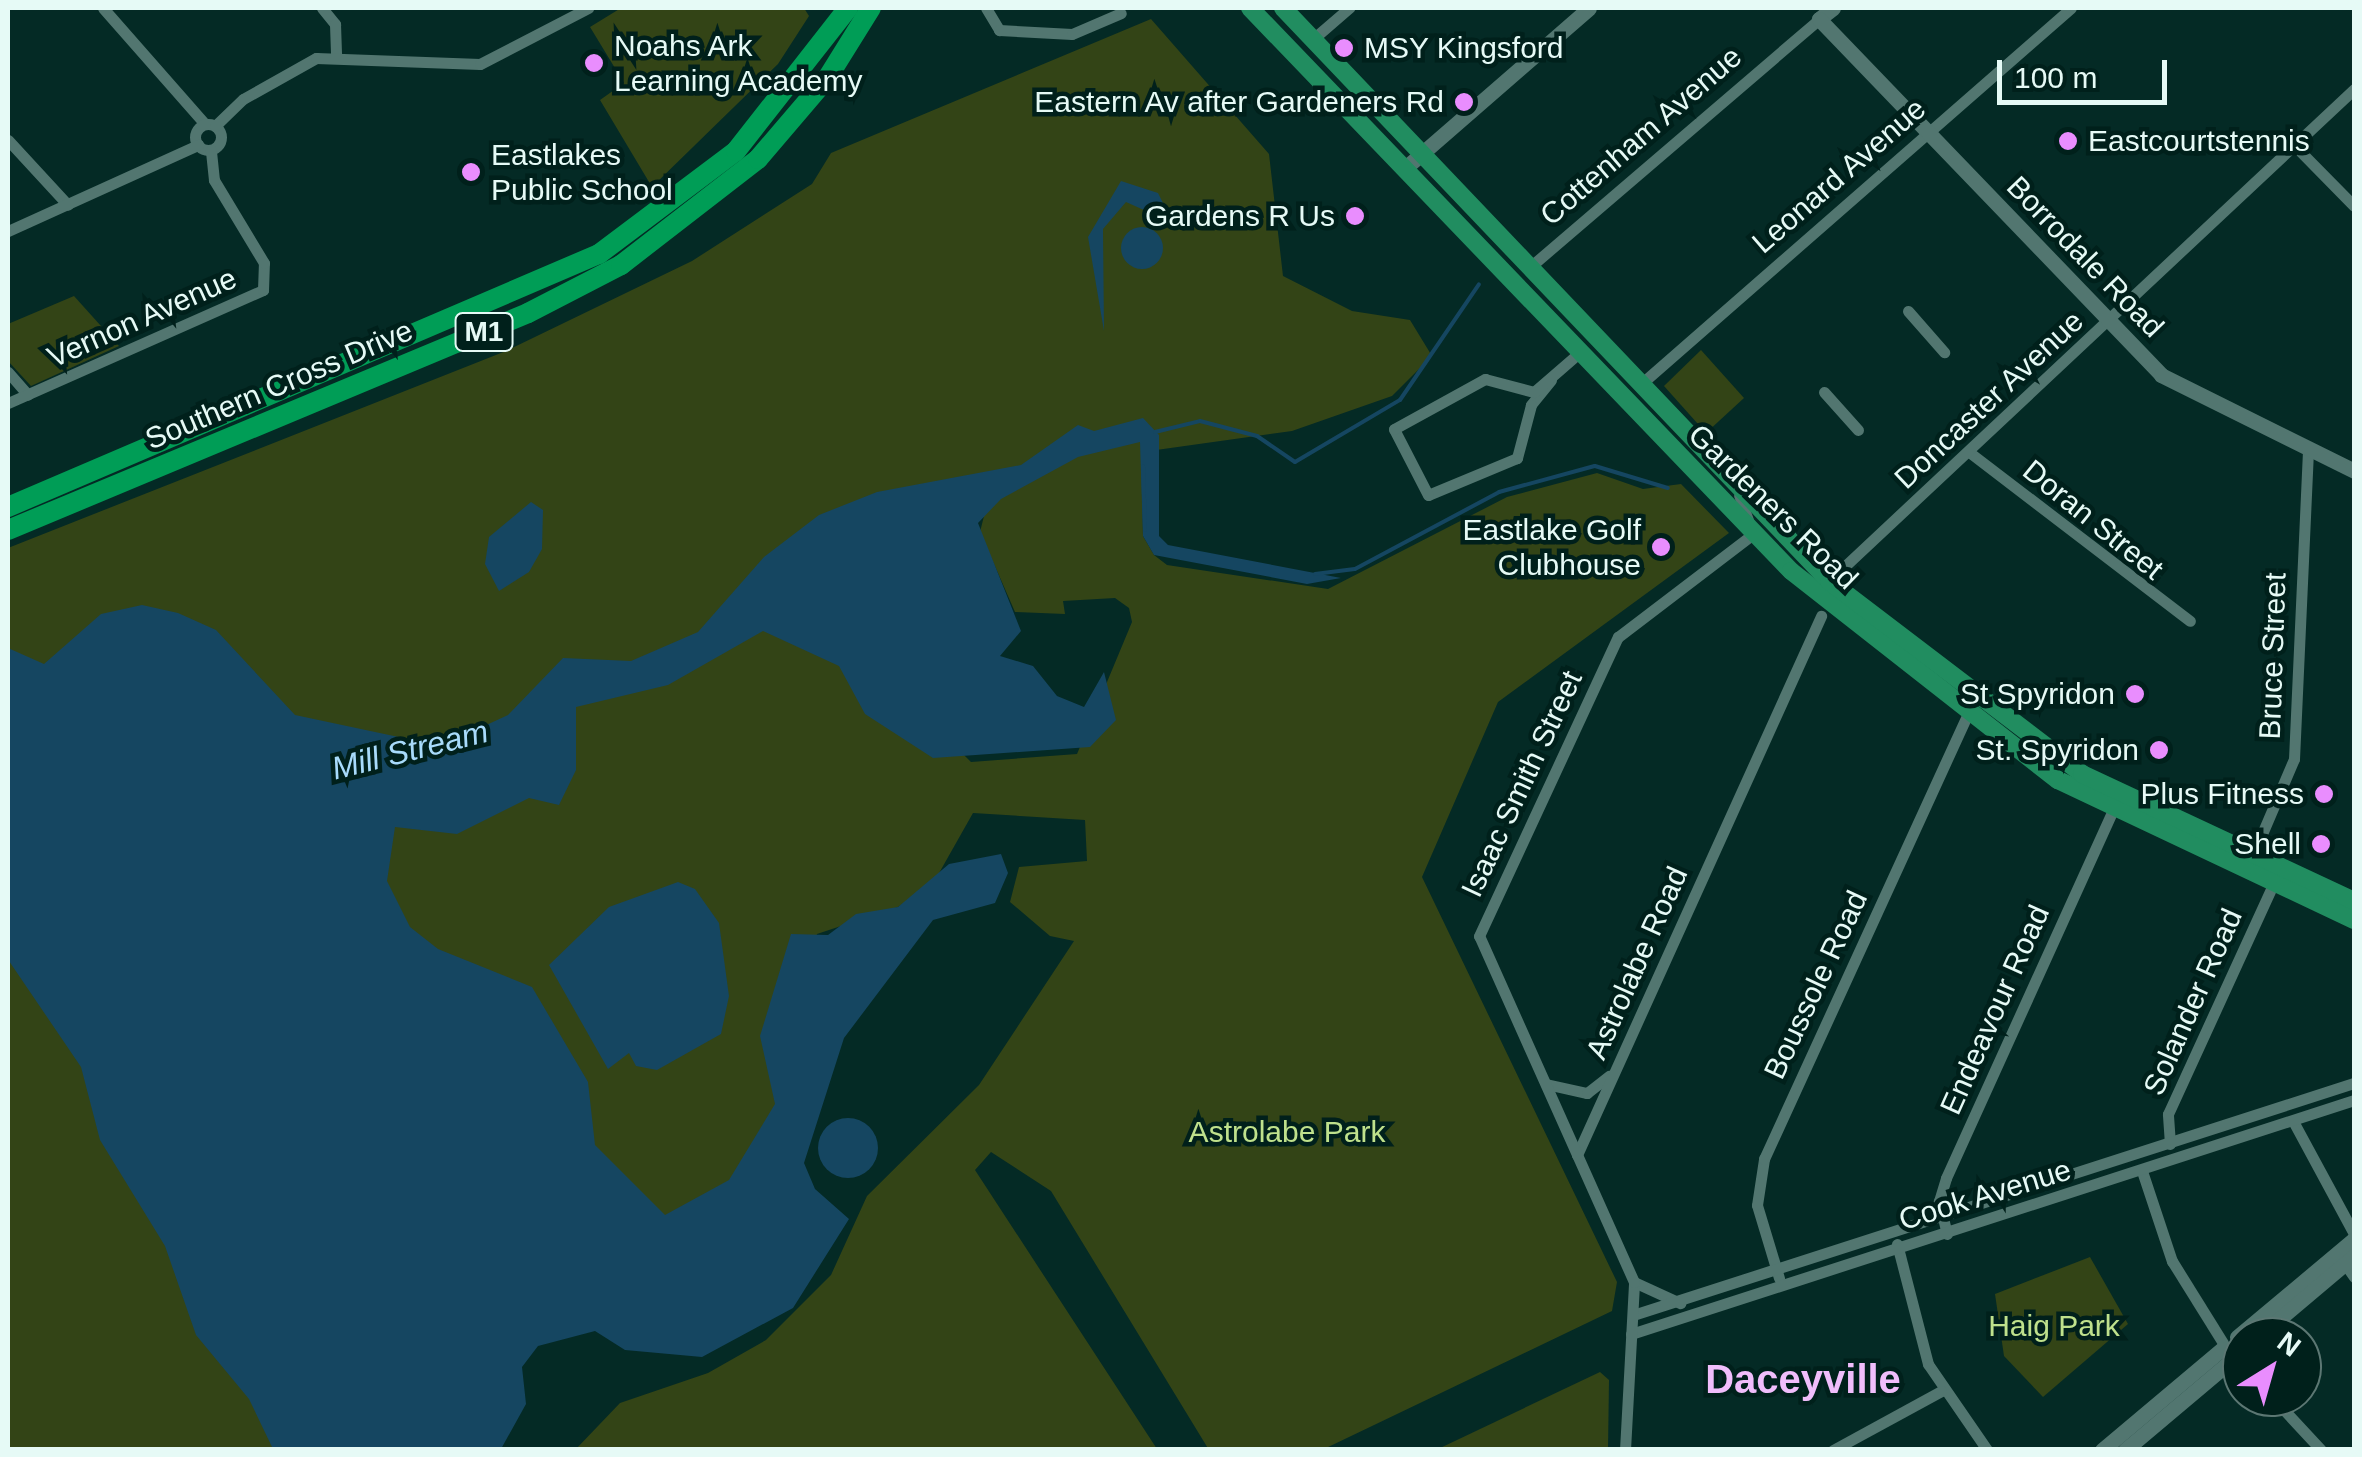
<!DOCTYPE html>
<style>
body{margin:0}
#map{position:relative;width:2362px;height:1457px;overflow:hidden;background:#042a25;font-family:Helvetica,sans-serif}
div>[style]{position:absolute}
.green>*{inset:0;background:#334416}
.water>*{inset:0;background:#154661}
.round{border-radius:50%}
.stream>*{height:4px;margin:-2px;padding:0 2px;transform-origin:2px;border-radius:2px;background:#154661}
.street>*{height:11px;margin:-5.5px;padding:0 5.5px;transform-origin:5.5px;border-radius:5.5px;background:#527670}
.street>.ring{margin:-5.5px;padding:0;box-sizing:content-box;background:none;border:11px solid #527670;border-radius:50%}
.secondary>*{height:15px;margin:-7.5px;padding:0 7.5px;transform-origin:7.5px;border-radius:7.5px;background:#527670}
.primary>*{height:18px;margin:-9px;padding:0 9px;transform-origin:9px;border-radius:9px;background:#218d60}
.highway>*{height:20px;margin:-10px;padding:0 10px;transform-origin:10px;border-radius:10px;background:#009d56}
.dots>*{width:28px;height:28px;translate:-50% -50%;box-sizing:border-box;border:5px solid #00201b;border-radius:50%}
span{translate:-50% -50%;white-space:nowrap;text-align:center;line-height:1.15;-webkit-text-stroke:9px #00201b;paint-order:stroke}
.shield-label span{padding:2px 8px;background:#00201b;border:2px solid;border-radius:8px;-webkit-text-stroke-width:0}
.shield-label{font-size:28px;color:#e6faf6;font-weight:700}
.poi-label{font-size:30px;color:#e6faf6}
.left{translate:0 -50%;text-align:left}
.right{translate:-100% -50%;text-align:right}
.street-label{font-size:30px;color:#e6faf6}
.park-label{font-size:30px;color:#bfe18c}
.water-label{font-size:32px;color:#a8dbfb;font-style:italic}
.district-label{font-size:40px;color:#f0bdfb;font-weight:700}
.frame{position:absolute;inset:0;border:10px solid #e6faf6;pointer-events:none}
.north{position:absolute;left:2222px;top:1317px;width:100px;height:100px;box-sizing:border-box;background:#00201b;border:2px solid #5c7773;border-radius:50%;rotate:37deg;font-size:28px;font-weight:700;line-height:40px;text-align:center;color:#e6faf6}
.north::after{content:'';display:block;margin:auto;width:35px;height:45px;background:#e98dfe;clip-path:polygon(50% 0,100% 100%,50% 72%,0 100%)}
.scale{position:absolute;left:1997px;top:60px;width:170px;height:45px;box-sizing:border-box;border:5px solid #e6faf6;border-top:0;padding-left:12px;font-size:30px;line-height:35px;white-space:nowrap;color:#e6faf6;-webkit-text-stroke:8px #00201b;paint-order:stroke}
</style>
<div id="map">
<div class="green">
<div style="clip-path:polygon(621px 8px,804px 8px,809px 16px,778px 64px,652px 187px,600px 100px,624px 83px,590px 27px)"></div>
<div style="clip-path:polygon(evenodd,1151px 19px,1269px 154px,1283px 276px,1352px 311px,1410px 320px,1432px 356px,1392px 396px,1292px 431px,1142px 452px,1143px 536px,1154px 555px,1167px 565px,1328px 589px,1507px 497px,1597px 473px,1643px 489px,1681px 484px,1729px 533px,1498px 702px,1422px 877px,1617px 1282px,1612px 1311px,1324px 1449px,1209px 1450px,1051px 1191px,991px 1152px,975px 1170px,1157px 1449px,576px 1449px,620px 1403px,708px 1373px,766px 1340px,831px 1275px,867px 1196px,979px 1085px,1074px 941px,1050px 936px,1010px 902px,1019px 867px,1087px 861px,1085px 820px,973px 813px,934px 882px,898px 907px,817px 934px,789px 1101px,746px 1177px,319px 1449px,8px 1450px,8px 548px,506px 351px,692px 261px,812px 184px,831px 153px,1151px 19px,986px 508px,980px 532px,1015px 612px,1065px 614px,1063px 601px,1115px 598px,1129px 608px,1132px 622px,1077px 754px,971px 762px,836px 628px,986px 508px)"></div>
<div style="clip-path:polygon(74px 296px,119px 346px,31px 386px,8px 361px,8px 324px)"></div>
<div style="clip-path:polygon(1701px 350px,1744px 398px,1706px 433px,1664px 386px)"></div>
<div style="clip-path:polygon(2090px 1257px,2128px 1324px,2043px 1397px,2004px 1356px,1995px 1294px)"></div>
<div style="clip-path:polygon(1600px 1372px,1609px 1380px,1608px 1449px,1438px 1449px)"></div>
</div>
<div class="water">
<div style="clip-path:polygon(1121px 181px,1158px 193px,1165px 207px,1155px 215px,1126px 202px,1103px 229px,1104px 331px,1088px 237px)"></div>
<div class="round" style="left:1121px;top:227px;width:42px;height:42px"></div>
<div style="clip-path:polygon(1143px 418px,1159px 435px,1159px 536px,1168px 545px,1341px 578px,1307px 584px,1154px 555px,1143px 536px,1140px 442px,1078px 457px,1001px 499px,978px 523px,1021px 631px,1000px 656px,1033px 666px,1057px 696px,1084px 707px,1104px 672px,1116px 720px,1090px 747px,933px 758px,865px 714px,839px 666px,763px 631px,668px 685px,576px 707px,576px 770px,559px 805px,529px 798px,457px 834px,395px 827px,387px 881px,410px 927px,438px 949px,532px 987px,588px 1082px,595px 1145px,665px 1215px,729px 1180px,775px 1104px,760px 1036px,791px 934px,828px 935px,856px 914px,898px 907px,949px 864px,1001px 854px,1008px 873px,995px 903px,933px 920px,844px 1038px,804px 1163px,815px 1189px,849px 1219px,793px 1308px,702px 1357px,625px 1350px,595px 1331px,538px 1346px,522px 1367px,526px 1404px,501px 1449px,273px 1449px,249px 1399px,196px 1335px,165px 1246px,100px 1140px,81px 1067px,9px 961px,8px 648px,44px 664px,101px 614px,142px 605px,178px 613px,216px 630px,295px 715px,441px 746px,508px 715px,563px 658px,631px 661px,698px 632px,764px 557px,819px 515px,877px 492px,1021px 465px,1078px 425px,1094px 431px)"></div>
<div style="clip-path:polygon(531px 502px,543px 510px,542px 549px,529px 572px,499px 591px,485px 564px,489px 537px)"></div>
<div style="clip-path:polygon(678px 882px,695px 889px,719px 923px,729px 996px,721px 1034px,657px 1070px,636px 1066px,629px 1053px,608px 1069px,549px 965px,609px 907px)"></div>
<div class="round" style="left:818px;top:1118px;width:60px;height:60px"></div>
</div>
<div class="stream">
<div style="left:1155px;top:432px;width:46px;rotate:-13.7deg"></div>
<div style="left:1200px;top:421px;width:59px;rotate:14.7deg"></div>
<div style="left:1257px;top:436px;width:46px;rotate:34.4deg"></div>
<div style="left:1295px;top:462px;width:122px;rotate:-30.6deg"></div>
<div style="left:1400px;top:400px;width:140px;rotate:-55.7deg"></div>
<div style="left:1143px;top:466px;width:64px;rotate:88.2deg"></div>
<div style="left:1315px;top:574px;width:40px;rotate:-7.1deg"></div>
<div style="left:1355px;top:569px;width:163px;rotate:-28.1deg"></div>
<div style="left:1499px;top:492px;width:99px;rotate:-15.2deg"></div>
<div style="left:1595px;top:466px;width:76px;rotate:16.8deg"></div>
</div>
<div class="street">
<div style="left:103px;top:8px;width:154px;rotate:48.7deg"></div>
<div style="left:322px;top:8px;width:21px;rotate:51deg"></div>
<div style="left:335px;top:24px;width:31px;rotate:88deg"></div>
<div style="left:986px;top:8px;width:26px;rotate:59deg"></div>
<div style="left:999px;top:30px;width:73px;rotate:3.1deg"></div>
<div style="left:1072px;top:34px;width:53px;rotate:-23.2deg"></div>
<div style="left:1313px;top:39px;width:48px;rotate:-40.7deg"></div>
<div class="ring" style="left:195px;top:124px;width:15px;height:15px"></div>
<div style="left:215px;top:126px;width:39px;rotate:-44deg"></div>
<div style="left:243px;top:99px;width:84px;rotate:-29.3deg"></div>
<div style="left:316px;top:58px;width:164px;rotate:2.1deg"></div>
<div style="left:480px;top:64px;width:122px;rotate:-27.4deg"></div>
<div style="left:8px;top:140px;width:88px;rotate:47.3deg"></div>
<div style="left:2295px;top:146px;width:84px;rotate:45.5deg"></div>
<div style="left:8px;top:231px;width:209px;rotate:-24.4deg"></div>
<div style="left:1530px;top:267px;width:381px;rotate:-40.6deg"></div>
<div style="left:1908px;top:311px;width:55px;rotate:48.7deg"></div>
<div style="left:8px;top:372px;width:30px;rotate:49deg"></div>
<div style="left:1551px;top:380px;width:32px;rotate:129deg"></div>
<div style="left:1531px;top:405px;width:55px;rotate:104.8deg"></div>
<div style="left:1517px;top:458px;width:96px;rotate:157.4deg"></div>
<div style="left:1428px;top:495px;width:74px;rotate:-117.3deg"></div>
<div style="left:1394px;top:429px;width:104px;rotate:-28.8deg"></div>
<div style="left:1485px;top:379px;width:51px;rotate:14.9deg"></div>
<div style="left:1534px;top:392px;width:60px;rotate:-40.9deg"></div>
<div style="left:1641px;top:384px;width:571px;rotate:-41.17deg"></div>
<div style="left:1824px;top:392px;width:51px;rotate:48.2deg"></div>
<div style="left:8px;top:403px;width:279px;rotate:-23.9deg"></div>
<div style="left:263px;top:290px;width:27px;rotate:-88deg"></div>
<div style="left:264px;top:263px;width:97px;rotate:-121.1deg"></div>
<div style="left:214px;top:180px;width:30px;rotate:-96deg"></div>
<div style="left:1969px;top:452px;width:278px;rotate:37.4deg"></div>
<div style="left:1829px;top:581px;width:720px;rotate:-43.14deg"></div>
<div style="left:2253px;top:855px;width:104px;rotate:-66.9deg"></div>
<div style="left:2294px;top:759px;width:309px;rotate:-87.4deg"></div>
<div style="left:1546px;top:1084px;width:42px;rotate:12.4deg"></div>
<div style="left:1587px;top:1093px;width:28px;rotate:-38deg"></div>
<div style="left:2293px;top:1121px;width:128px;rotate:61.6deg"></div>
<div style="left:2170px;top:1144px;width:30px;rotate:-94deg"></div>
<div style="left:2168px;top:1114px;width:254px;rotate:-65.4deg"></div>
<div style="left:1577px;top:1155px;width:592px;rotate:-65.64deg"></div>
<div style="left:2142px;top:1171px;width:95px;rotate:71.6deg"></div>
<div style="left:2172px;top:1261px;width:97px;rotate:58.1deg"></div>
<div style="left:1947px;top:1234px;width:34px;rotate:-104deg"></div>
<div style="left:1939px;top:1201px;width:24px;rotate:-73deg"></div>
<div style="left:1946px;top:1178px;width:405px;rotate:-65.6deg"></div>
<div style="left:1897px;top:1244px;width:124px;rotate:75.5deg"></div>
<div style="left:1928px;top:1364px;width:104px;rotate:55.5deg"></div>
<div style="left:2345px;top:1264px;width:16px;rotate:55deg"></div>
<div style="left:1779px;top:1278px;width:76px;rotate:-106.8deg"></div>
<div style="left:1757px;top:1205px;width:47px;rotate:-81.3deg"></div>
<div style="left:1764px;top:1159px;width:493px;rotate:-65.4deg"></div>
<div style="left:1634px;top:1282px;width:51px;rotate:24.5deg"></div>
<div style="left:1633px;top:1315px;width:757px;rotate:-17.84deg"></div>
<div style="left:1631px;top:1334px;width:760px;rotate:-17.93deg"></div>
<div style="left:2241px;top:1358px;width:1px;rotate:45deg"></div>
<div style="left:2272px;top:1397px;width:72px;rotate:47.2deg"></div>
<div style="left:1625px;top:1450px;width:168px;rotate:-86.9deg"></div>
<div style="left:1634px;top:1282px;width:379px;rotate:-114.1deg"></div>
<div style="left:1479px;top:936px;width:330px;rotate:-65.1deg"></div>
<div style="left:1618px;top:637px;width:170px;rotate:-37.3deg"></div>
<div style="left:1753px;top:534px;width:41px;rotate:-109.7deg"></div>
<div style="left:1833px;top:1450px;width:123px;rotate:-28.6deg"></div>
</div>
<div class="secondary">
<div style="left:1833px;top:8px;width:18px;rotate:142deg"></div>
<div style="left:1819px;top:19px;width:494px;rotate:46.1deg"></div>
<div style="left:2161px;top:375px;width:216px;rotate:26.4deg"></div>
<div style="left:1404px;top:169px;width:245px;rotate:-41deg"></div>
<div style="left:2237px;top:1337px;width:153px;rotate:-39.9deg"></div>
<div style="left:2258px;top:1337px;width:126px;rotate:-40.2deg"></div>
<div style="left:2102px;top:1450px;width:157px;rotate:-40.1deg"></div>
<div style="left:2125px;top:1450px;width:140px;rotate:-40.1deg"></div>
</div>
<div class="primary">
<div style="left:1250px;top:8px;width:781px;rotate:46.14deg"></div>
<div style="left:1791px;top:571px;width:339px;rotate:38.1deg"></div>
<div style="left:2058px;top:780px;width:327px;rotate:25.3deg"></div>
<div style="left:1283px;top:8px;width:791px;rotate:46.38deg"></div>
<div style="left:1829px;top:581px;width:318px;rotate:37.3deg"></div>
<div style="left:2082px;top:774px;width:300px;rotate:25deg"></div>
</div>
<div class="highway">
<div style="left:8px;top:507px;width:643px;rotate:-23.18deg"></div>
<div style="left:599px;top:254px;width:171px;rotate:-36.9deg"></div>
<div style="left:736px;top:151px;width:182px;rotate:-51.9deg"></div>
<div style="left:8px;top:530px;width:563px;rotate:-22.65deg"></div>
<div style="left:528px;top:313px;width:105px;rotate:-27.3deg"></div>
<div style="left:621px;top:265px;width:173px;rotate:-37.7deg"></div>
<div style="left:758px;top:159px;width:108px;rotate:-49.5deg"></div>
<div style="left:828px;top:77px;width:81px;rotate:-58.1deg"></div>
</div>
<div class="dots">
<div style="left:1344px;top:48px;background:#e98dfe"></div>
<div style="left:594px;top:63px;background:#e98dfe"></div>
<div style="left:1464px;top:102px;background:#e98dfe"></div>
<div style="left:2068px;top:141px;background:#e98dfe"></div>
<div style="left:471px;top:172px;background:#e98dfe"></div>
<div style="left:1355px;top:216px;background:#e98dfe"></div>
<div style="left:1661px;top:547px;background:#e98dfe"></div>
<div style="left:2135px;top:694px;background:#e98dfe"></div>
<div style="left:2159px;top:750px;background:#e98dfe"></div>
<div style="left:2324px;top:794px;background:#e98dfe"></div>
<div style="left:2321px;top:844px;background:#e98dfe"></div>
</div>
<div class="shield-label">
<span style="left:484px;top:332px">M1</span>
</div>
<div class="poi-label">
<span class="left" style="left:614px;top:63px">Noahs Ark<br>Learning Academy</span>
<span class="left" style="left:1364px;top:48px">MSY Kingsford</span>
<span class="right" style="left:1444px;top:102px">Eastern Av after Gardeners Rd</span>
<span class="left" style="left:2088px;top:141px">Eastcourtstennis</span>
<span class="left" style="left:491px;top:172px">Eastlakes<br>Public School</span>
<span class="right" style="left:1335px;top:216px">Gardens R Us</span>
<span class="right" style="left:1641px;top:547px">Eastlake Golf<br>Clubhouse</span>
<span class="right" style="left:2115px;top:694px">St Spyridon</span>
<span class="right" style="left:2139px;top:750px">St. Spyridon</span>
<span class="right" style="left:2304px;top:794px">Plus Fitness</span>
<span class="right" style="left:2301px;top:844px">Shell</span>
</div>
<div class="street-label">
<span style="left:1641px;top:136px;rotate:-41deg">Cottenham Avenue</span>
<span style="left:1839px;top:176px;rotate:-41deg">Leonard Avenue</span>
<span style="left:2085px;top:257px;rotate:46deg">Borrodale Road</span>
<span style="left:142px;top:318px;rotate:-24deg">Vernon Avenue</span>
<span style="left:279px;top:385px;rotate:-23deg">Southern Cross Drive</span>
<span style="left:1989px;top:400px;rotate:-43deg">Doncaster Avenue</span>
<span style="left:1773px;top:507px;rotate:44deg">Gardeners Road</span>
<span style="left:2093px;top:520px;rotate:39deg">Doran Street</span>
<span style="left:2273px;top:656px;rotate:-88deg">Bruce Street</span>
<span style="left:1522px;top:784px;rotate:-65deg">Isaac Smith Street</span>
<span style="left:1637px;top:963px;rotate:-66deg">Astrolabe Road</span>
<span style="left:1816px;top:985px;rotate:-65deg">Boussole Road</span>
<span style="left:2193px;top:1002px;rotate:-66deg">Solander Road</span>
<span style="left:1995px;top:1010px;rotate:-66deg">Endeavour Road</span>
<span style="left:1985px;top:1195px;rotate:-17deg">Cook Avenue</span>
</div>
<div class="park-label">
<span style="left:1287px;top:1132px">Astrolabe Park</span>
<span style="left:2054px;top:1326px">Haig Park</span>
</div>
<div class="water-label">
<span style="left:410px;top:750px;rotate:-14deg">Mill Stream</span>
</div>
<div class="district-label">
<span style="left:1803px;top:1379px">Daceyville</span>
</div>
<div class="frame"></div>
<div class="north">N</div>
<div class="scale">100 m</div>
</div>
